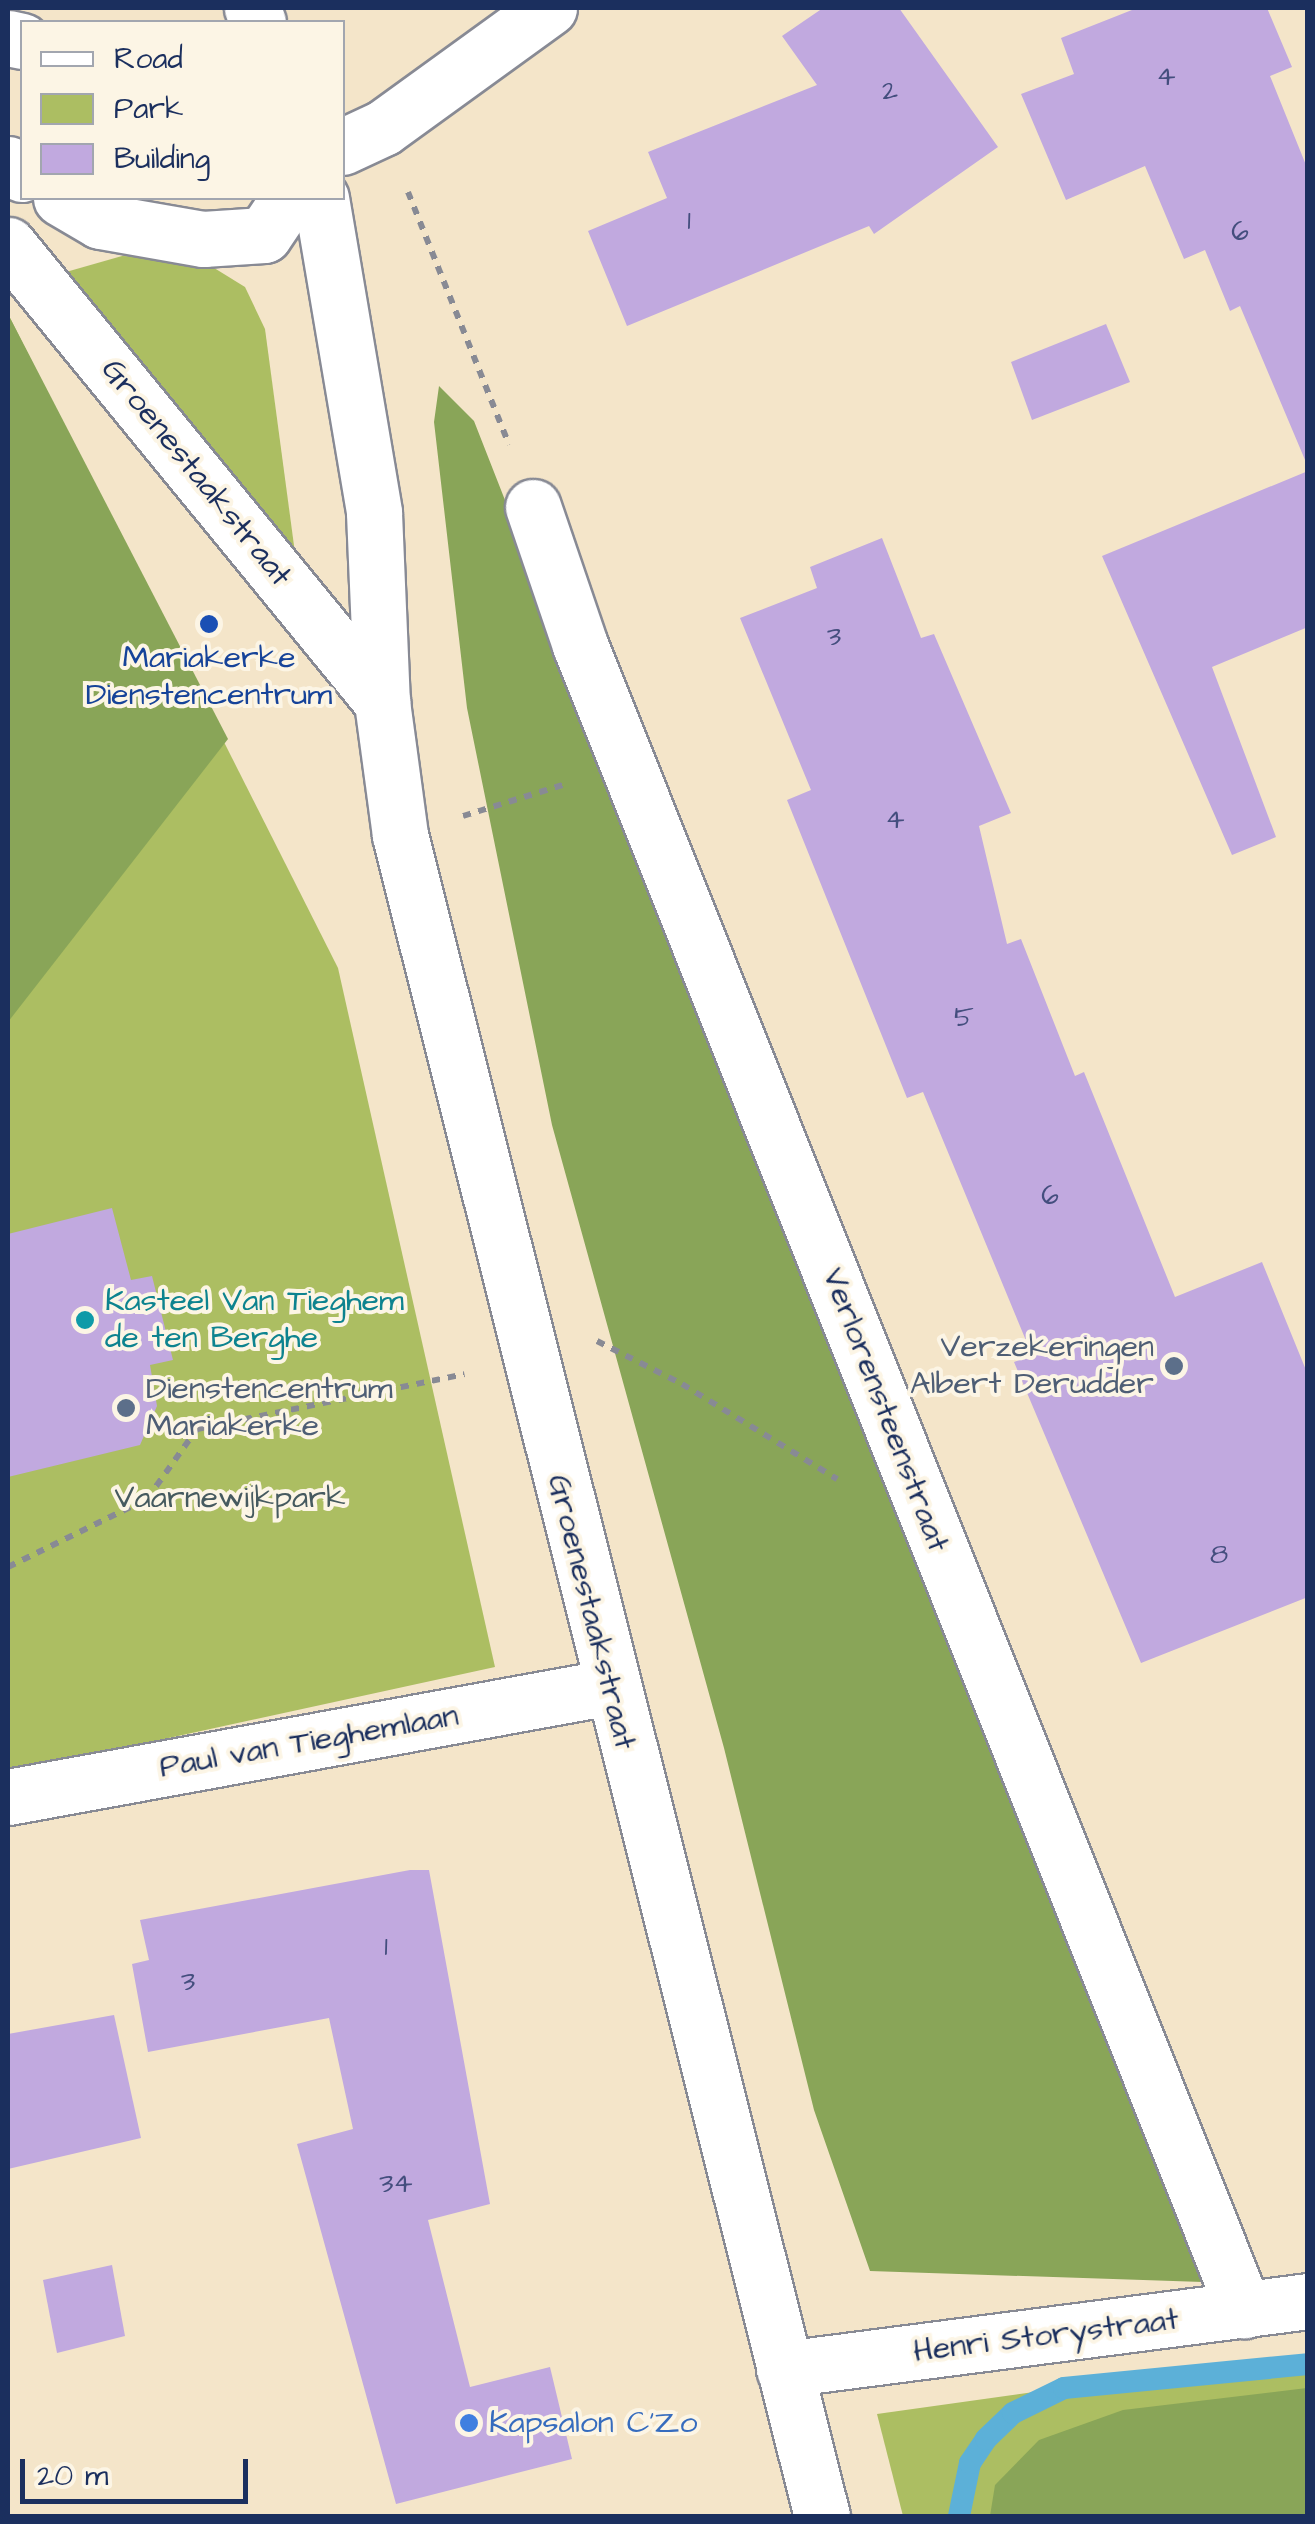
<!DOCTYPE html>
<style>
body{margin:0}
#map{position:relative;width:1315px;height:2524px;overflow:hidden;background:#f4e5c9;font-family:"Architects Daughter",sans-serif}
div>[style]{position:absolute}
.green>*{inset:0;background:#acbe62}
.forest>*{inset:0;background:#89a558}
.stream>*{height:22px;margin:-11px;padding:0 11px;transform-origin:11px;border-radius:11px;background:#5cb0d8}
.building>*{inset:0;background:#c1a9df}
.path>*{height:6px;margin-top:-3px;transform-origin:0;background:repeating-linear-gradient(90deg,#888a94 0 8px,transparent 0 16px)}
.roads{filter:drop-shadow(2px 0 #888a94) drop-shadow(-2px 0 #888a94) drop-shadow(0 2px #888a94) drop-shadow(0 -2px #888a94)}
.minor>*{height:55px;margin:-27.5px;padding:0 27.5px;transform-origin:27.5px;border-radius:27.5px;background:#fff}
.dots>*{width:28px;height:28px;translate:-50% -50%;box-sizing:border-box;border:5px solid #fcf5e5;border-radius:50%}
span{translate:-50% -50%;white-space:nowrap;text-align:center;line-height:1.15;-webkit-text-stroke:8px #fcf5e5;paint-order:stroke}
.number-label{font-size:28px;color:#444e7e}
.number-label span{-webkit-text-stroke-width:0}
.street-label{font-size:32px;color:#1b2f5e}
.transit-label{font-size:32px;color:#164399}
.culture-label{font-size:32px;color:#0d838f}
.left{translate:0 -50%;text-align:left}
.service-label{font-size:32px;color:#4e5e75}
.right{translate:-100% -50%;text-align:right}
.park-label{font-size:32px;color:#465a5f}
.shop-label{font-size:32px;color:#366cbe}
.frame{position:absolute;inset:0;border:10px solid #1b2f5e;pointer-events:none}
.legend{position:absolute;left:20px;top:20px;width:325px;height:180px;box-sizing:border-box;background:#fcf5e5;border:2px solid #a2a6af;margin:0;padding:12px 18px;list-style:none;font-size:30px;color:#1b2f5e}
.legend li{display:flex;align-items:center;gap:20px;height:50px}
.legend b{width:50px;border:2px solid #a2a6af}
.scale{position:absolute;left:20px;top:2459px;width:228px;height:45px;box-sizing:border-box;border:5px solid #1b2f5e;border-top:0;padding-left:12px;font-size:30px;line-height:35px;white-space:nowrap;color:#1b2f5e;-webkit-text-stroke:8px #fcf5e5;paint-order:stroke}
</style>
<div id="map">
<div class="green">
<div style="clip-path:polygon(122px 256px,198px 258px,245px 287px,265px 329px,295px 553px,59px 274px)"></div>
<div style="clip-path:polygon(8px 314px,338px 968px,495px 1667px,8px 1773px)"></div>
<div style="clip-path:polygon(1307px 2354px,1307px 2516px,903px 2516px,877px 2414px)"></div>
</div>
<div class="forest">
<div style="clip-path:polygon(8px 314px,228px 739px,8px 1022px)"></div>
<div style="clip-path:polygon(439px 386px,474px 421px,1203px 2282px,870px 2271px,814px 2110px,724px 1748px,552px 1125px,467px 708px,434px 422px)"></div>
<div style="clip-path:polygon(1307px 2388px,1307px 2516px,990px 2516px,995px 2485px,1039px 2440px,1123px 2410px)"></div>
</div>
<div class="stream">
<div style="left:959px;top:2516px;width:54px;rotate:-78.3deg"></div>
<div style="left:970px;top:2463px;width:29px;rotate:-56deg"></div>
<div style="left:986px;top:2439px;width:37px;rotate:-44deg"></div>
<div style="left:1013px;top:2413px;width:57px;rotate:-26.1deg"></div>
<div style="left:1064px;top:2388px;width:245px;rotate:-5.6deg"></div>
</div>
<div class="building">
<div style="clip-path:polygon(823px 8px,899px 8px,998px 147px,874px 234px,869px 226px,627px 326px,588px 231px,667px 198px,648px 152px,817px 85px,782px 36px)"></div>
<div style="clip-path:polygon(1137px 8px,1267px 8px,1292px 67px,1270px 76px,1308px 170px,1308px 467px,1240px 306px,1230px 311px,1205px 250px,1184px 259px,1145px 166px,1066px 200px,1021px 94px,1074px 74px,1061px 38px)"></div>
<div style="clip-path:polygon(1106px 324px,1130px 382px,1032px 420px,1011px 362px)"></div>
<div style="clip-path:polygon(1308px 471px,1308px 627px,1212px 667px,1276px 837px,1232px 855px,1102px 556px)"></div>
<div style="clip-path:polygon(882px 538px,921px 638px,934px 634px,1011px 813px,979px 826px,1007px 944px,1021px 939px,1075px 1076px,1084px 1072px,1175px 1297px,1262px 1262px,1308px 1375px,1308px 1597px,1141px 1663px,1014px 1362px,1032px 1355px,923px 1092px,907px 1098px,787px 800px,811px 790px,740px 618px,817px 588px,810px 567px)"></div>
<div style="clip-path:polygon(112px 1208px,131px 1280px,152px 1276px,173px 1360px,150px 1365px,157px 1406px,140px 1445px,8px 1477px,8px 1234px)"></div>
<div style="clip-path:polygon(410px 1870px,429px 1870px,490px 2204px,428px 2220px,470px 2387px,550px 2367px,572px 2459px,396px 2504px,297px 2144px,353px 2129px,329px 2018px,148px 2052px,132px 1964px,149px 1960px,140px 1920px)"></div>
<div style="clip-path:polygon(114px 2015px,141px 2138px,8px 2169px,8px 2034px)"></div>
<div style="clip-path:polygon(112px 2265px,125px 2336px,57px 2353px,43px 2280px)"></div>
</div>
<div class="path">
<div style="left:408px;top:192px;width:272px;rotate:68.2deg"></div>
<div style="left:463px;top:816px;width:108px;rotate:-17.3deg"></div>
<div style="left:597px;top:1341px;width:95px;rotate:26.8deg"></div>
<div style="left:682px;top:1384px;width:182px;rotate:31.5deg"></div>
<div style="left:8px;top:1567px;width:155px;rotate:-26.1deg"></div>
<div style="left:147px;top:1499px;width:86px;rotate:-54.5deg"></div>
<div style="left:197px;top:1429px;width:273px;rotate:-11.6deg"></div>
</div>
<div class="roads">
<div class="minor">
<div style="left:252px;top:8px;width:15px;rotate:67deg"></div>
<div style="left:8px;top:38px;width:14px;rotate:12deg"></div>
<div style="left:342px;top:147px;width:45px;rotate:-24.9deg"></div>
<div style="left:383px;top:128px;width:205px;rotate:-35.9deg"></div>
<div style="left:8px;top:164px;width:17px;rotate:36deg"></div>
<div style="left:61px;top:198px;width:45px;rotate:30.5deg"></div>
<div style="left:100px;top:221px;width:105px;rotate:9.9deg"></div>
<div style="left:203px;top:239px;width:61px;rotate:-3.8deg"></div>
<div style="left:264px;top:235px;width:45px;rotate:-56deg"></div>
<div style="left:321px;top:198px;width:319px;rotate:80.4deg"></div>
<div style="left:374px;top:513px;width:189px;rotate:87.6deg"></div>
<div style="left:382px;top:702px;width:134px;rotate:82.3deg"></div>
<div style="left:400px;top:835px;width:1733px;rotate:75.91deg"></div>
<div style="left:8px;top:245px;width:591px;rotate:50.7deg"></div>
<div style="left:533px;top:507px;width:146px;rotate:71.2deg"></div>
<div style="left:580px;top:645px;width:1793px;rotate:68.26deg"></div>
<div style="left:8px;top:1797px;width:612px;rotate:-10.36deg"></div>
<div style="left:784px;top:2369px;width:528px;rotate:-7.39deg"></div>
</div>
</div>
<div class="dots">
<div style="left:209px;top:624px;background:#1a4fb4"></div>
<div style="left:85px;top:1320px;background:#0f9aa8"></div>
<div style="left:1174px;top:1366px;background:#5c6f8a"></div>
<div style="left:126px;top:1408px;background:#5c6f8a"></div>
<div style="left:469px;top:2423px;background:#3f7fe0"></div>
</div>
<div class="number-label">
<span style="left:1166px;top:77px">4</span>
<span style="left:890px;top:91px">2</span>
<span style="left:689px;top:221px">1</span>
<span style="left:1240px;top:232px">6</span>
<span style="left:834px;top:637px">3</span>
<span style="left:895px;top:820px">4</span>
<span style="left:964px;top:1018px">5</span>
<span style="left:1050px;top:1196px">6</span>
<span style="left:1219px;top:1555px">8</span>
<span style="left:386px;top:1947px">1</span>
<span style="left:188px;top:1982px">3</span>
<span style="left:396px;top:2184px">34</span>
</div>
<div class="street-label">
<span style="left:196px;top:473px;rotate:51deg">Groenestaakstraat</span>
<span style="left:885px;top:1410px;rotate:69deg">Verlorensteenstraat</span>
<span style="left:591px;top:1612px;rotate:76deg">Groenestaakstraat</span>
<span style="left:309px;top:1742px;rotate:-10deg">Paul van Tieghemlaan</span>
<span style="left:1046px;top:2336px;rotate:-7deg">Henri Storystraat</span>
</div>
<div class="transit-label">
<span style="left:209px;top:677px">Mariakerke<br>Dienstencentrum</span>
</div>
<div class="culture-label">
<span class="left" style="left:105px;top:1320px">Kasteel Van Tieghem<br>de ten Berghe</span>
</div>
<div class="service-label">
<span class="right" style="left:1154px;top:1366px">Verzekeringen<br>Albert Derudder</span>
<span class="left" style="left:146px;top:1408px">Dienstencentrum<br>Mariakerke</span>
</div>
<div class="park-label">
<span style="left:230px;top:1498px">Vaarnewijkpark</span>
</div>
<div class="shop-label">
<span class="left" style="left:489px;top:2423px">Kapsalon C'Zo</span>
</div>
<div class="frame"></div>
<ul class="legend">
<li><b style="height:12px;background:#fff"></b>Road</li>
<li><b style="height:28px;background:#acbe62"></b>Park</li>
<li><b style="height:28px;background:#c1a9df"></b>Building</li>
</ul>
<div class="scale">20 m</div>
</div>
